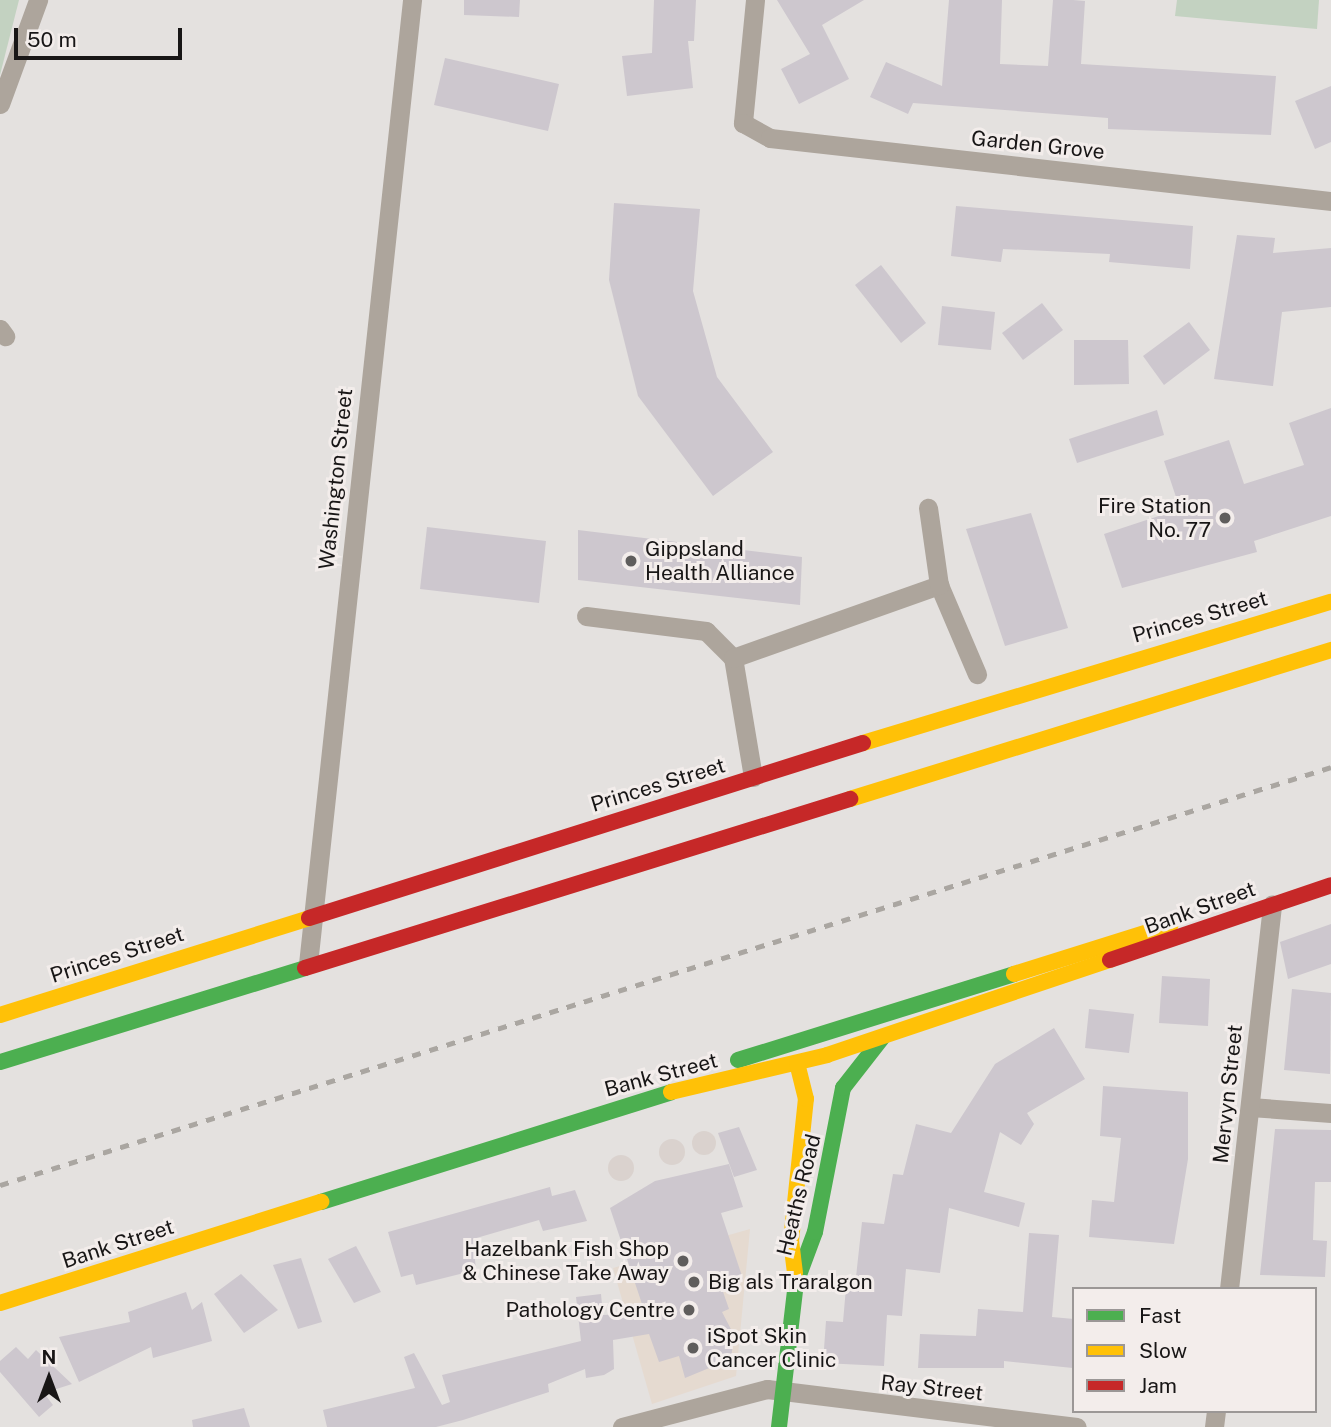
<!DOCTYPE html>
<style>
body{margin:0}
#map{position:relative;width:1331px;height:1427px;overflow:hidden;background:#e4e1df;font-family:"Public Sans",sans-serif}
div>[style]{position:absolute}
.commercial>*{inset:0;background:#e5dad0}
.built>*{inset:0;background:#dad2ce}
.round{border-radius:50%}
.green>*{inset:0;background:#c3d2c1}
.building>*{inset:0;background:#cdc7ce}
.street>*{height:19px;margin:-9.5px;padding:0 9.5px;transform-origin:9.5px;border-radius:9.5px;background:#ada59c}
.fast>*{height:16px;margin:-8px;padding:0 8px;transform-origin:8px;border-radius:8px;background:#4caf50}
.slow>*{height:16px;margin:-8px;padding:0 8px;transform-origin:8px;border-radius:8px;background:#ffc107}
.jam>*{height:16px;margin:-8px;padding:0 8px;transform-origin:8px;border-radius:8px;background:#c62828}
.rail>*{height:5px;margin-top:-2.5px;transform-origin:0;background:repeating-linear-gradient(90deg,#aaa6a1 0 9px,transparent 0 18px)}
.dots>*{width:19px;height:19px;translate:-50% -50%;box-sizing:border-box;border:4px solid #f3edeb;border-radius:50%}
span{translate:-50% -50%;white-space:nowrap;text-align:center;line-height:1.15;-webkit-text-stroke:6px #f3edeb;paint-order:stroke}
.street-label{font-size:21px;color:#181616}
.poi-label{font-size:21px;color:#181616}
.right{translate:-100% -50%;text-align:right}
.left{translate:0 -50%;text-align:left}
.legend{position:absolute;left:1072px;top:1287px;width:245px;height:126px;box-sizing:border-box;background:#f3edeb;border:2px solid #9b9796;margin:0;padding:9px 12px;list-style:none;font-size:21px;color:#181616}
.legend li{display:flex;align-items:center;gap:14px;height:35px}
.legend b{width:35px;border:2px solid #9b9796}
.north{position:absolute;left:14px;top:1343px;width:70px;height:70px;-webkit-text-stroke:5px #f3edeb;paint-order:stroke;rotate:0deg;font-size:19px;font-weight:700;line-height:28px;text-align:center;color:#181616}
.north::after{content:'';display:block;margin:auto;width:24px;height:32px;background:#181616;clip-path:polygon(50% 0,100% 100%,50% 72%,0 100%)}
.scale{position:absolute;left:14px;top:28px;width:168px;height:32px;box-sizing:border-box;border:4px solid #181616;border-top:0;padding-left:9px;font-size:21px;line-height:24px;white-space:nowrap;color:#181616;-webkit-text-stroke:5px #f3edeb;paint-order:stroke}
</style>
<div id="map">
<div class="commercial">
<div style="clip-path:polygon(750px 1229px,736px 1376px,652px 1404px,613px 1268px)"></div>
</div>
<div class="built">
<div class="round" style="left:692px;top:1131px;width:24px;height:24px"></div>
<div class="round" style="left:659px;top:1139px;width:26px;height:26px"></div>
<div class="round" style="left:608px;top:1155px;width:26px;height:26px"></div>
</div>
<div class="green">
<div style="clip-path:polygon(0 0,19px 0,0 75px)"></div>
<div style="clip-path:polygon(1177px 0,1319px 0,1317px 29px,1175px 16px)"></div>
</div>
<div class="building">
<div style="clip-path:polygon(464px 0,520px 0,519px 17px,464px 15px)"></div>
<div style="clip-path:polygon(654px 0,696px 0,694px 41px,688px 41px,693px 88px,627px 96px,622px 56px,652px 53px)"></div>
<div style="clip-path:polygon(777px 0,864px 0,822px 25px,849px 79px,799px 104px,781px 69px,810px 54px)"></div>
<div style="clip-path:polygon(949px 0,1002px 0,1000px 64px,1048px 66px,1053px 0,1073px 0,1085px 1px,1081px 64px,1276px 76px,1271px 135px,1108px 129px,1108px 118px,913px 103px,908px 114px,870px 97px,886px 62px,942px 86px)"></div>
<div style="clip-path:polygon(445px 58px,559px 84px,548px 131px,434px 105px)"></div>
<div style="clip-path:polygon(1331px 86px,1331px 142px,1315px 149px,1295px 101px)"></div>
<div style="clip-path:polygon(614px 203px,700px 209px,693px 291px,717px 377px,773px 452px,713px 496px,638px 396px,609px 280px)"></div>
<div style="clip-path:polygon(956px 206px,1193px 226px,1190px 269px,1109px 262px,1110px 254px,1003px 249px,1001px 262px,951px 256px)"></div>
<div style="clip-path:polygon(1237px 235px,1275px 238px,1273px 253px,1331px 248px,1331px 307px,1282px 312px,1273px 386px,1214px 379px)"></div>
<div style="clip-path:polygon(881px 265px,926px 323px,901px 343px,855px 285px)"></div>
<div style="clip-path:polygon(1042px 303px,1063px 330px,1023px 360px,1002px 333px)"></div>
<div style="clip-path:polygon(942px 306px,995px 312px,991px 350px,938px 345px)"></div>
<div style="clip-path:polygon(1189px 322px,1210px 350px,1164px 385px,1143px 356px)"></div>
<div style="clip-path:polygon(1074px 340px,1128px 340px,1129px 384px,1074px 385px)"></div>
<div style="clip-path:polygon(1331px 408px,1331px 516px,1254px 541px,1257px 552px,1122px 588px,1104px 534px,1180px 509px,1164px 461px,1229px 440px,1244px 484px,1304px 465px,1289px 423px)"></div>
<div style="clip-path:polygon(1157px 410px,1164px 435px,1077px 463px,1069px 439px)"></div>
<div style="clip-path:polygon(1031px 513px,1068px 628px,1005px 646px,966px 529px)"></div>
<div style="clip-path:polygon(427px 527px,546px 541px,539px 603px,420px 589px)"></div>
<div style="clip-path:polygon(578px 530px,802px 557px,800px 605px,578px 580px)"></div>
<div style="clip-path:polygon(1331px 924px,1331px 964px,1288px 979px,1280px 942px)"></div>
<div style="clip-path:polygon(1162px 976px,1210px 979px,1208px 1026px,1159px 1023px)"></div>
<div style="clip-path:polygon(1292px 989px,1331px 993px,1330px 1074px,1284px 1070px)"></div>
<div style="clip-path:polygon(1089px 1009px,1134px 1014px,1129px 1053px,1085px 1048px)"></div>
<div style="clip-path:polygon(1054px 1028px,1085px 1079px,1027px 1113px,1034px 1124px,1021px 1145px,1000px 1132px,984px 1192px,1025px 1203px,1019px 1227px,949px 1208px,940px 1273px,906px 1269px,902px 1316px,887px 1315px,884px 1366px,823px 1363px,826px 1321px,843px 1322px,847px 1276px,856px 1277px,862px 1222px,884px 1224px,893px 1174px,903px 1175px,916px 1124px,951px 1133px,995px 1064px)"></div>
<div style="clip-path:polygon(1103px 1086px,1188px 1092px,1188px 1159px,1174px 1244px,1089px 1237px,1092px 1200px,1114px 1202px,1121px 1138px,1100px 1136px)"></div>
<div style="clip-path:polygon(739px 1127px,757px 1170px,734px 1177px,718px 1133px)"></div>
<div style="clip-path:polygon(1275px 1129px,1331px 1130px,1331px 1182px,1315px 1182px,1313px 1240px,1327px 1241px,1325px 1277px,1260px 1275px)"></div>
<div style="clip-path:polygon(729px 1164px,743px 1207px,721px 1213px,743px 1279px,721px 1286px,729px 1309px,722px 1312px,734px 1335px,731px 1359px,685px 1378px,679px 1356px,659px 1362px,649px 1334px,613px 1340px,614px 1369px,604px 1375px,586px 1378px,585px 1369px,548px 1384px,549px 1392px,463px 1420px,436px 1427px,327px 1427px,323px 1410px,415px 1388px,404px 1357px,414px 1353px,442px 1405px,450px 1402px,442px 1375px,581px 1341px,576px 1297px,601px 1294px,603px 1315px,645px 1313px,610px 1208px,655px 1181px)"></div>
<div style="clip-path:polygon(550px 1187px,552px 1196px,575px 1190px,587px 1221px,543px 1231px,539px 1220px,473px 1239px,476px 1270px,416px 1285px,413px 1274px,401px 1277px,388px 1232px)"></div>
<div style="clip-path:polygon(1029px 1233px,1059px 1235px,1052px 1317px,1074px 1319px,1073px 1368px,1004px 1361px,1004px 1368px,918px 1368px,920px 1334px,976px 1336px,978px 1309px,1023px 1312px)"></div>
<div style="clip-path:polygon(356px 1246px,381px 1292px,354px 1303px,328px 1259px)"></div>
<div style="clip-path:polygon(301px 1258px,322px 1322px,298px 1329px,273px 1265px)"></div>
<div style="clip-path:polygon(241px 1274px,278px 1310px,244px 1333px,214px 1294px)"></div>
<div style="clip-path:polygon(186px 1292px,192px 1310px,202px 1302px,212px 1341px,153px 1358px,151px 1347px,79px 1382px,59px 1337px,130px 1322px,128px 1312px)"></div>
<div style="clip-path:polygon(16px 1347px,28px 1359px,36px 1350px,72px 1384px,44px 1393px,53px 1405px,39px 1417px,0 1372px,0 1361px)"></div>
<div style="clip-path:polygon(244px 1408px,250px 1427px,193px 1427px,192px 1420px)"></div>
</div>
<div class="street">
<div style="left:755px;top:0;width:124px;rotate:95.6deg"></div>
<div style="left:743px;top:123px;width:31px;rotate:29deg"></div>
<div style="left:770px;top:138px;width:565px;rotate:6.41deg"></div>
<div style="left:0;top:104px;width:111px;rotate:-69.9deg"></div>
<div style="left:0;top:329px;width:9px;rotate:54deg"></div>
<div style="left:939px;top:585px;width:97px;rotate:66.9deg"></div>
<div style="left:586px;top:616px;width:121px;rotate:7.1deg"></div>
<div style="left:706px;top:631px;width:38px;rotate:45deg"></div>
<div style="left:753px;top:777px;width:121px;rotate:-99.5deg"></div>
<div style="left:733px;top:658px;width:219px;rotate:-19.5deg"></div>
<div style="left:939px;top:585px;width:78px;rotate:-98.1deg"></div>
<div style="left:308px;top:964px;width:970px;rotate:-83.84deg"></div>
<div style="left:1250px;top:1107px;width:81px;rotate:4.2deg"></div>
<div style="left:1229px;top:1289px;width:387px;rotate:-83.6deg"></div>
<div style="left:622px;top:1427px;width:150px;rotate:-14.7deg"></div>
<div style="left:767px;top:1389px;width:312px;rotate:7deg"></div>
<div style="left:1214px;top:1427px;width:16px;rotate:-83deg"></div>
</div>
<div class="fast">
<div style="left:738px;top:1060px;width:289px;rotate:-17.3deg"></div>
<div style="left:0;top:1062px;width:319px;rotate:-17.1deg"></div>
<div style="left:321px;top:1202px;width:367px;rotate:-17.4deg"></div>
<div style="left:779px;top:1427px;width:145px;rotate:-83.3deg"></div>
<div style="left:796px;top:1283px;width:54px;rotate:-69.6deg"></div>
<div style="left:815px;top:1232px;width:147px;rotate:-79deg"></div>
<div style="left:843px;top:1088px;width:63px;rotate:-52deg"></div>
</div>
<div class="slow">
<div style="left:863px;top:743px;width:489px;rotate:-16.8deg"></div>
<div style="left:850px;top:799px;width:504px;rotate:-17.21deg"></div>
<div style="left:1014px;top:974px;width:164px;rotate:-17.4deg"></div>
<div style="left:0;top:1015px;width:324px;rotate:-17.4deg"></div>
<div style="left:671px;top:1092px;width:160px;rotate:-13.3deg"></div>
<div style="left:827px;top:1055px;width:299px;rotate:-18.6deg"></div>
<div style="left:795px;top:1273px;width:32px;rotate:-97deg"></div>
<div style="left:791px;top:1241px;width:143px;rotate:-84deg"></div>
<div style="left:806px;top:1099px;width:37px;rotate:-104deg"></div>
<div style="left:0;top:1303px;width:337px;rotate:-17.5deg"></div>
</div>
<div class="jam">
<div style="left:309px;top:918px;width:581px;rotate:-17.53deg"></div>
<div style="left:1110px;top:960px;width:233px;rotate:-18.7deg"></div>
<div style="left:305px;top:968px;width:571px;rotate:-17.23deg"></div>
</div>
<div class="rail">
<div style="left:0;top:1185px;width:1395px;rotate:-17.43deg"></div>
</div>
<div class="dots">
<div style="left:1225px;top:518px;background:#5f5d5c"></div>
<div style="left:631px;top:561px;background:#5f5d5c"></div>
<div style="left:683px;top:1261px;background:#5f5d5c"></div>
<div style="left:694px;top:1282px;background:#5f5d5c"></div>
<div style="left:689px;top:1310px;background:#5f5d5c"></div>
<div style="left:693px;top:1348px;background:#5f5d5c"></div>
</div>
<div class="street-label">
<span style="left:1038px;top:145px;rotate:6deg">Garden Grove</span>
<span style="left:336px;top:479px;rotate:-84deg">Washington Street</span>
<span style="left:1200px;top:617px;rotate:-16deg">Princes Street</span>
<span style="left:658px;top:785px;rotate:-17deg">Princes Street</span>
<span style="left:1200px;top:908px;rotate:-20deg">Bank Street</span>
<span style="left:117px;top:955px;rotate:-18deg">Princes Street</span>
<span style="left:661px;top:1075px;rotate:-15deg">Bank Street</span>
<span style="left:1228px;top:1094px;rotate:-84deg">Mervyn Street</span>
<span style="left:799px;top:1195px;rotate:-76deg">Heaths Road</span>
<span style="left:118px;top:1244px;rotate:-18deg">Bank Street</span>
<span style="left:932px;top:1388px;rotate:6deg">Ray Street</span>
</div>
<div class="poi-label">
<span class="right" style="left:1211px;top:518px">Fire Station<br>No. 77</span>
<span class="left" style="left:645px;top:561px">Gippsland<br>Health Alliance</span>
<span class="right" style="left:669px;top:1261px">Hazelbank Fish Shop<br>&amp; Chinese Take Away</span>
<span class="left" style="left:708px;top:1282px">Big als Traralgon</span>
<span class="right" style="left:675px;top:1310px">Pathology Centre</span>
<span class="left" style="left:707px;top:1348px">iSpot Skin<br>Cancer Clinic</span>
</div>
<ul class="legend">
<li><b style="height:9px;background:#4caf50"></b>Fast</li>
<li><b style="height:9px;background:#ffc107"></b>Slow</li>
<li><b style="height:9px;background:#c62828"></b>Jam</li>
</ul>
<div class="north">N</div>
<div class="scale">50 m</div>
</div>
